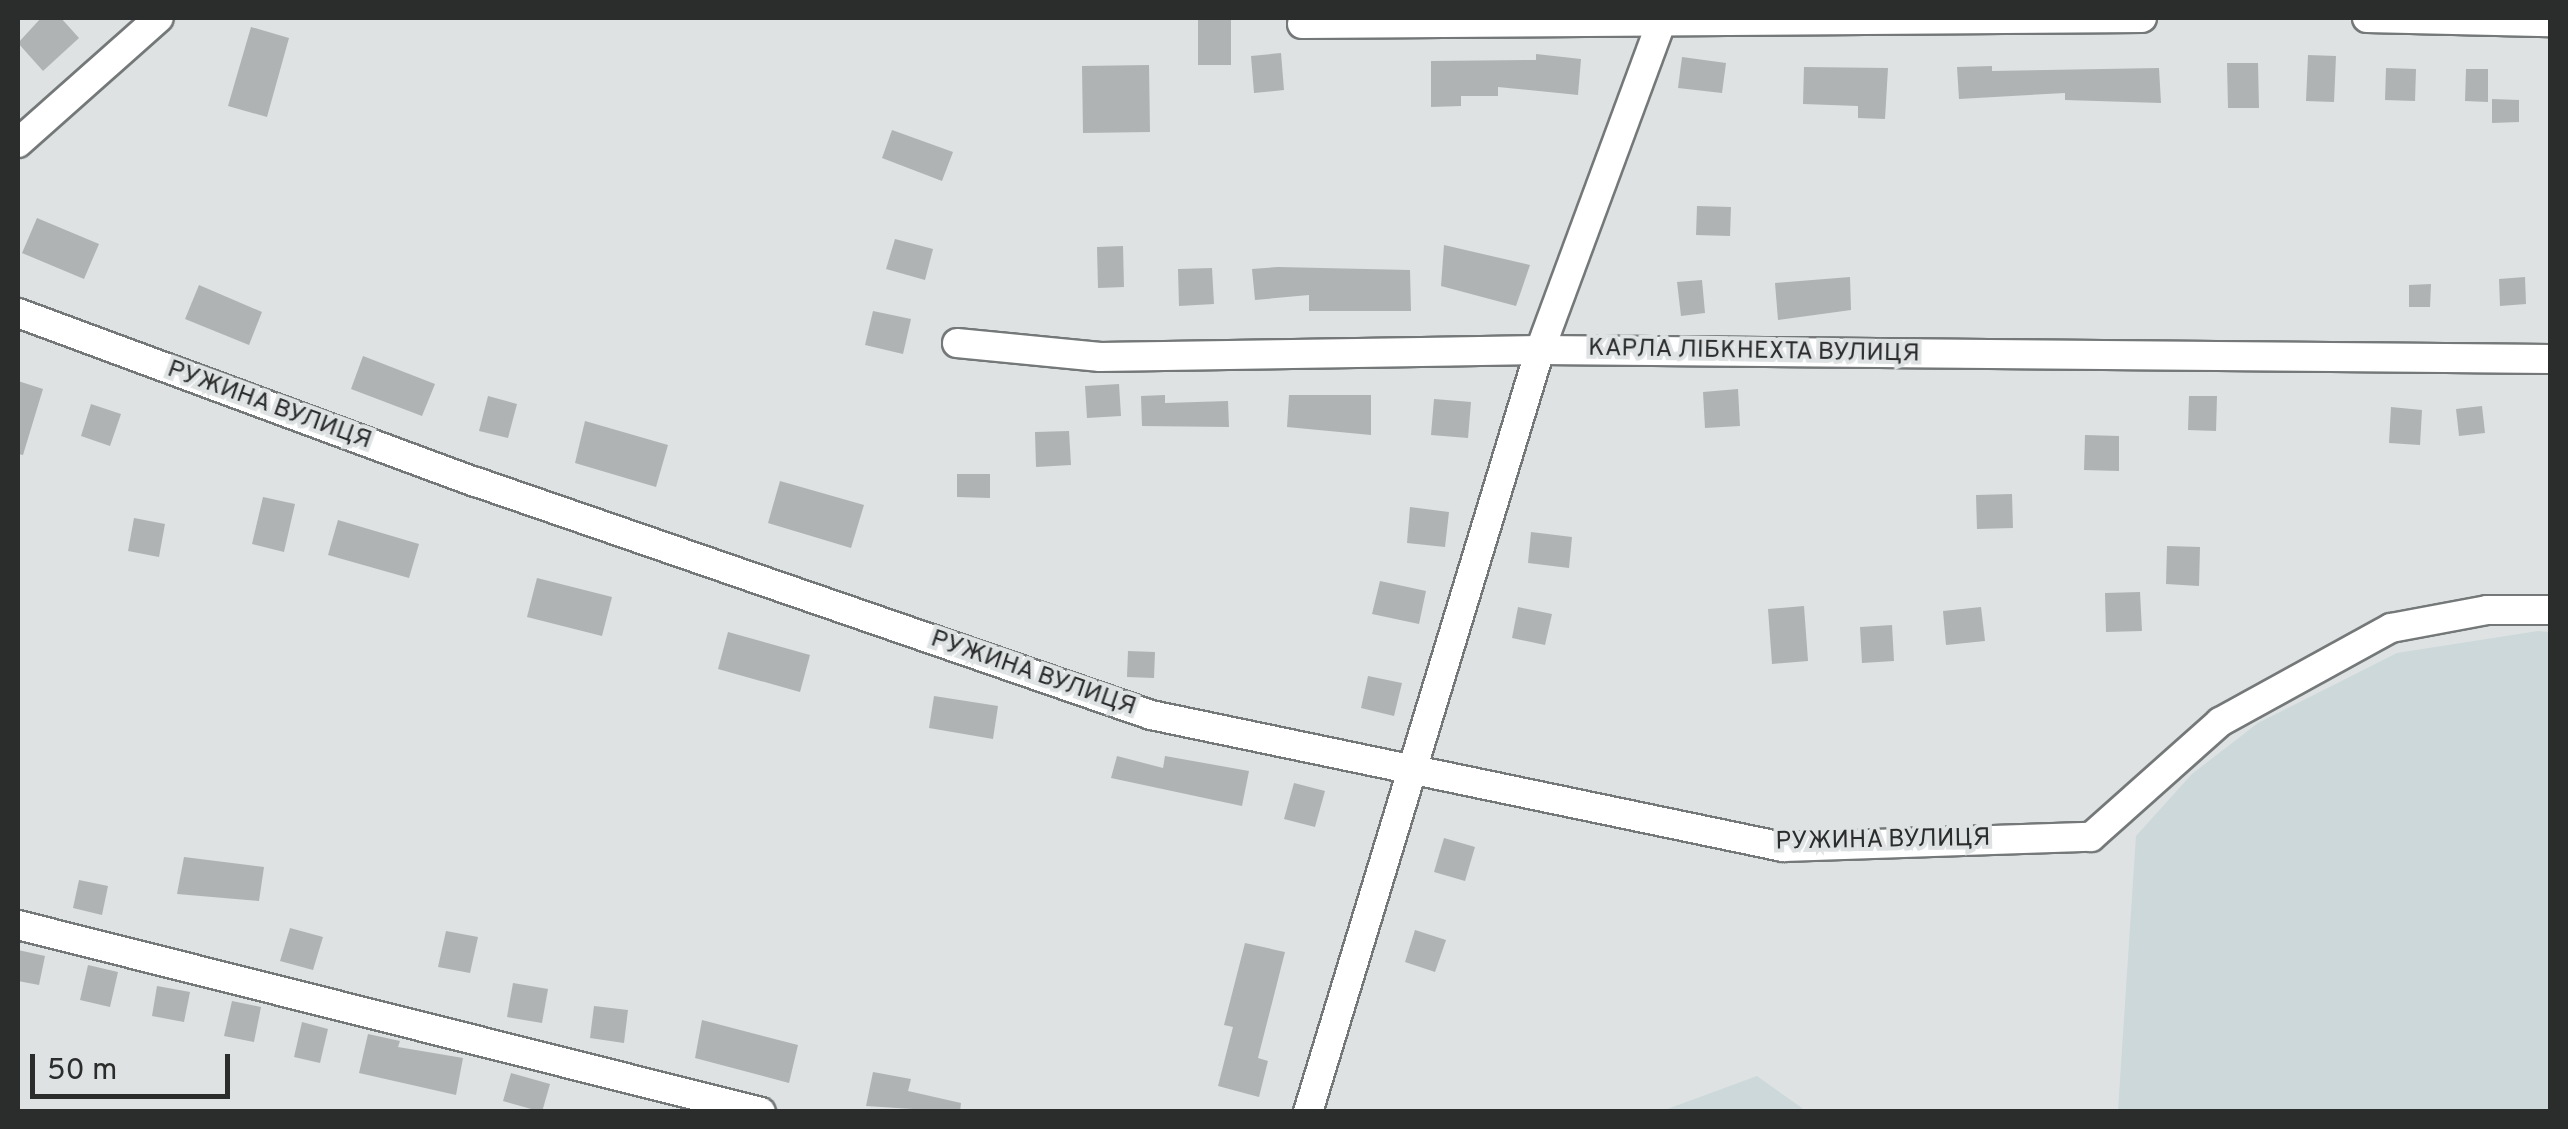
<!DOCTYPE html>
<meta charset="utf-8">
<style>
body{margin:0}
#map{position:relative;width:2568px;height:1129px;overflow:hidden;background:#dee2e2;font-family:Overpass,sans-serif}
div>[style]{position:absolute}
.built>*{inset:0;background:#ccd8d9}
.building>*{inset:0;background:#b0b3b4}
.roads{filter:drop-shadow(2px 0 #747878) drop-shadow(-2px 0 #747878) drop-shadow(0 2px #747878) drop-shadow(0 -2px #747878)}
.minor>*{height:28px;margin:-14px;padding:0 14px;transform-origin:14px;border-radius:14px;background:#fff}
span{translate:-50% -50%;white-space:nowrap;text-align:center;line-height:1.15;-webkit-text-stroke:8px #dee2e2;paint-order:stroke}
.street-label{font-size:25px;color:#2b2c2c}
.frame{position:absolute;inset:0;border:20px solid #2b2c2c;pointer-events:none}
.scale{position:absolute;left:30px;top:1054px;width:200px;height:45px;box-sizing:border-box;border:5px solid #2b2c2c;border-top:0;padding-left:12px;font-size:30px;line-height:35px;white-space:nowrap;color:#2b2c2c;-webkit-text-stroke:8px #dee2e2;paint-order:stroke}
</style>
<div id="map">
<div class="built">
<div style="clip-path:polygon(2538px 631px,2550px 632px,2550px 1111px,2118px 1111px,2136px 836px,2192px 774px,2258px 723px,2397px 653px)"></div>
<div style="clip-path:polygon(1757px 1076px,1806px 1111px,1662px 1111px)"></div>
</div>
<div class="building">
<div style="clip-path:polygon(41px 18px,61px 18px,79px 38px,43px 71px,18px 43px)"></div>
<div style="clip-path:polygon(1198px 18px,1231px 18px,1231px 65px,1198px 65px)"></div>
<div style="clip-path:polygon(251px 27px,289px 38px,267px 117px,228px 106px)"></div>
<div style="clip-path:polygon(1281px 53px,1284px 90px,1254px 93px,1251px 56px)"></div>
<div style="clip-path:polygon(1536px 54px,1581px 59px,1578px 95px,1498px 87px,1498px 96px,1461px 96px,1461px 106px,1431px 107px,1431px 61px,1536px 60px)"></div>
<div style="clip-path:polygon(2308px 55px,2336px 56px,2334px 102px,2306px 101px)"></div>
<div style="clip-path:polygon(1682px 57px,1726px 63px,1722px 93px,1678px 88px)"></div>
<div style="clip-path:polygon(2227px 63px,2258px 63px,2259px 108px,2228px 108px)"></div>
<div style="clip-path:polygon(1149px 65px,1150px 132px,1083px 133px,1082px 66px)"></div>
<div style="clip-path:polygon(1992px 66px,1992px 71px,2159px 68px,2161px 103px,2065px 100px,2065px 93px,1959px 99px,1957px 67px)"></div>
<div style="clip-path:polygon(1804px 67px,1888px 68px,1885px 119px,1858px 118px,1858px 106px,1803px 104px)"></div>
<div style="clip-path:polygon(2386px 68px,2416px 69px,2415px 101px,2385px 100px)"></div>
<div style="clip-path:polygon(2466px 69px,2488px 69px,2488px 102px,2465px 101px)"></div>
<div style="clip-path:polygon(2492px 99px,2519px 100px,2519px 122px,2492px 123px)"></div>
<div style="clip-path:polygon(892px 130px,953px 152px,942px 181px,882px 158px)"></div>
<div style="clip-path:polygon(1697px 206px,1731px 207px,1730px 236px,1696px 235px)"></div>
<div style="clip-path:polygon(37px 218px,99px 244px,84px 279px,22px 253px)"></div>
<div style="clip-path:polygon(895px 239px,933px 249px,925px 280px,886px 269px)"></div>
<div style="clip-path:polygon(1444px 245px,1530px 265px,1516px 306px,1441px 286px)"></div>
<div style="clip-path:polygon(1123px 246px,1124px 287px,1098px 288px,1097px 247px)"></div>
<div style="clip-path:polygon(1278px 267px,1410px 270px,1411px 311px,1309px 311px,1309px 295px,1255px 300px,1252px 269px)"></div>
<div style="clip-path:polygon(1212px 268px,1214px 304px,1179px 306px,1178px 269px)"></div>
<div style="clip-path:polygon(1850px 277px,1851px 310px,1778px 320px,1775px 283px)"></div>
<div style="clip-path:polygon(2525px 277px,2526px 304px,2500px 306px,2499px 279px)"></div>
<div style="clip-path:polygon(1702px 280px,1705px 313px,1681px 316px,1677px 282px)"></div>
<div style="clip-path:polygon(2431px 284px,2430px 307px,2409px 307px,2409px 285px)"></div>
<div style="clip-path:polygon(199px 285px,262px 312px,249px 345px,185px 319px)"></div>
<div style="clip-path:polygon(873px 311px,911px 319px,903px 354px,865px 345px)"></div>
<div style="clip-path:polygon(363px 356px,435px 384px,422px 416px,351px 389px)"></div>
<div style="clip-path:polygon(18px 381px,43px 389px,23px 455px,18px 454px)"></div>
<div style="clip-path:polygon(1119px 384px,1121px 416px,1087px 418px,1085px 386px)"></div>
<div style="clip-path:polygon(1738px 389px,1740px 426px,1705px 428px,1703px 392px)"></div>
<div style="clip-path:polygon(1165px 395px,1165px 403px,1228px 401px,1229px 427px,1142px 426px,1141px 396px)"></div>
<div style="clip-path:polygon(1289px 395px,1371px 395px,1371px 435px,1287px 427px)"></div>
<div style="clip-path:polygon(488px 396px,517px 404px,508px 438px,479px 431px)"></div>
<div style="clip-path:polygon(2189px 396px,2217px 396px,2216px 431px,2188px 430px)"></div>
<div style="clip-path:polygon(1434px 399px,1471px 402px,1468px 438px,1431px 435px)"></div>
<div style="clip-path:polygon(91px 404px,121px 414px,110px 446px,81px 436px)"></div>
<div style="clip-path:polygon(2482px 406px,2485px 433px,2459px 436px,2456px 409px)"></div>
<div style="clip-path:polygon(2391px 407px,2422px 410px,2420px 445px,2389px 443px)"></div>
<div style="clip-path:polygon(585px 421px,668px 445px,656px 487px,575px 463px)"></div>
<div style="clip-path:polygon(1069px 431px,1071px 465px,1036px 467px,1035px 432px)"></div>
<div style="clip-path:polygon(2085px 435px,2119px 436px,2119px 471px,2084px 470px)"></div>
<div style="clip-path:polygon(957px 474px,990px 474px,990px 498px,957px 497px)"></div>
<div style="clip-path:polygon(780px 481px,864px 505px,851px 548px,768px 523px)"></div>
<div style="clip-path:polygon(2012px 494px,2013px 528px,1977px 529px,1976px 495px)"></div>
<div style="clip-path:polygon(263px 497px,295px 504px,284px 552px,252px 544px)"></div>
<div style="clip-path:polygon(1410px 507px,1449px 512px,1445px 547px,1407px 543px)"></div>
<div style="clip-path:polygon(134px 518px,165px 524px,159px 557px,128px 551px)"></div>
<div style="clip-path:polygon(338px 520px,419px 544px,409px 578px,328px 555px)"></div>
<div style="clip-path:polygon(1531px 532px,1572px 537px,1569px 568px,1528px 563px)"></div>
<div style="clip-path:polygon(2167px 546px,2200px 547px,2199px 586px,2166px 584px)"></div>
<div style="clip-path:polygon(537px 578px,612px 597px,602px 636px,527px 617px)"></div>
<div style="clip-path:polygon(1380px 581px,1426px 591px,1419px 624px,1372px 614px)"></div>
<div style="clip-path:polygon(2140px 592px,2142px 631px,2106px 632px,2105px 593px)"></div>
<div style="clip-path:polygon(1804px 606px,1808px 661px,1772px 664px,1768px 609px)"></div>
<div style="clip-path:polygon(1518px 607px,1552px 614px,1545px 645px,1512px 638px)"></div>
<div style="clip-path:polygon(1981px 607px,1985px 641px,1946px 645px,1943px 611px)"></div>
<div style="clip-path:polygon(1892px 625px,1894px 661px,1862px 663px,1860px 627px)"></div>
<div style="clip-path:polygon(728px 632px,810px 655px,800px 692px,718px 669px)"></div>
<div style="clip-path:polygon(1128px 651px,1155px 652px,1154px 678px,1127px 677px)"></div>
<div style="clip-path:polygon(1368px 676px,1402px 683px,1394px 716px,1361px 708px)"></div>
<div style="clip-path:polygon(934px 696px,998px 706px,993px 739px,929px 728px)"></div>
<div style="clip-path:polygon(1117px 756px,1163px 768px,1165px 756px,1249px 771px,1242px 806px,1111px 778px)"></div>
<div style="clip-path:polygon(1294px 783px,1325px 791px,1315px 827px,1284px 819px)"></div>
<div style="clip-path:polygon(1444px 838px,1475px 847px,1465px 881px,1434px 872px)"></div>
<div style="clip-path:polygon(184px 857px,264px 867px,259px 901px,177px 894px)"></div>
<div style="clip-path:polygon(79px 880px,108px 886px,102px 915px,73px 908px)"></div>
<div style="clip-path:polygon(290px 928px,323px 937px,313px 970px,280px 961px)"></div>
<div style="clip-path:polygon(1415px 930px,1446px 940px,1435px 972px,1405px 962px)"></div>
<div style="clip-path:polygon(446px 931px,478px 937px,470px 973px,438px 967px)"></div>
<div style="clip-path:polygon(1245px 943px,1285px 952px,1258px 1058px,1268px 1061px,1259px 1097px,1218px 1086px,1233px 1027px,1224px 1025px)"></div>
<div style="clip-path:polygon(18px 950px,45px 956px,39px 985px,18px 981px)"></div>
<div style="clip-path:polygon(88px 965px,118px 972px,110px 1007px,80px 1000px)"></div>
<div style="clip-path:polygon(513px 983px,548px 989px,542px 1023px,507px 1017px)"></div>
<div style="clip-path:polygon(157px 986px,190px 992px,184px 1022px,152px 1016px)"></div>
<div style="clip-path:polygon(232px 1001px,261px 1007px,254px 1042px,224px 1036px)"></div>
<div style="clip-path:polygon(594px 1006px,628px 1010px,624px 1043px,590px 1038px)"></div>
<div style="clip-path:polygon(702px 1020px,798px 1045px,789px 1083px,695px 1058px)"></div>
<div style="clip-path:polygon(302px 1022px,328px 1029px,320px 1063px,294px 1057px)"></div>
<div style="clip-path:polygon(368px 1034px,400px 1041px,398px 1047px,463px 1058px,456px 1095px,359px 1073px)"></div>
<div style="clip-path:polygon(873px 1072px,911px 1079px,908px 1091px,961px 1103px,960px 1112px,866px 1106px)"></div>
<div style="clip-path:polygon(511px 1073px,550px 1084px,542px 1112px,503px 1101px)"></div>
</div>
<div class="roads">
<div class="minor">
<div style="left:2367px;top:18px;width:183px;rotate:1.3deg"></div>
<div style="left:1302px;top:24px;width:840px;rotate:-0.41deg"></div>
<div style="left:18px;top:143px;width:188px;rotate:-41.6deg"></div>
<div style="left:18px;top:313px;width:488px;rotate:20.3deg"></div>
<div style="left:476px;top:482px;width:714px;rotate:19.04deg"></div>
<div style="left:1151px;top:715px;width:646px;rotate:11.8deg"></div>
<div style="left:1783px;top:847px;width:308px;rotate:-1.9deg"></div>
<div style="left:2091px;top:837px;width:173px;rotate:-41.7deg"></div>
<div style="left:2220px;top:722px;width:195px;rotate:-28.8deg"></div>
<div style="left:2391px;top:628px;width:98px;rotate:-10.6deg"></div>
<div style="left:2487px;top:610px;width:63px"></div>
<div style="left:957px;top:343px;width:144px;rotate:5.6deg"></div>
<div style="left:1100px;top:357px;width:440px;rotate:-0.9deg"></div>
<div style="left:1540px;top:350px;width:1010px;rotate:0.51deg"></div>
<div style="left:18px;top:925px;width:766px;rotate:14.13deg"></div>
<div style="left:1308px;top:1112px;width:797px;rotate:-73.07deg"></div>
<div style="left:1540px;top:350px;width:354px;rotate:-69.7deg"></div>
</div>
</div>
<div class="street-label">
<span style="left:1754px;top:352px;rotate:1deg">КАРЛА ЛІБКНЕХТА ВУЛИЦЯ</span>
<span style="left:269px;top:406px;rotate:20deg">РУЖИНА ВУЛИЦЯ</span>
<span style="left:1033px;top:674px;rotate:19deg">РУЖИНА ВУЛИЦЯ</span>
<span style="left:1883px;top:841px;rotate:-1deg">РУЖИНА ВУЛИЦЯ</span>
</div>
<div class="frame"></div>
<div class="scale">50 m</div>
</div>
